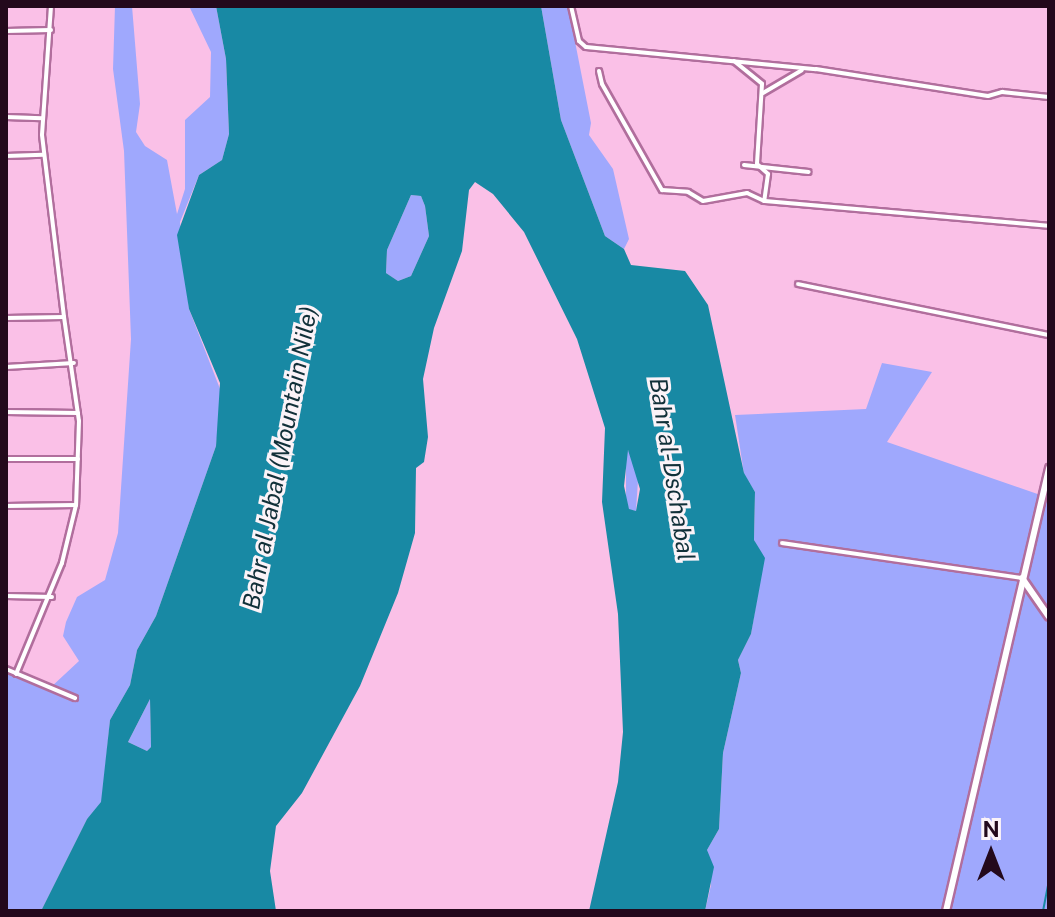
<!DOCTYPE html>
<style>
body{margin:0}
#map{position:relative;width:1055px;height:917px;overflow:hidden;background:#fac0e7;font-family:"Public Sans",sans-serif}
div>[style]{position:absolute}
.green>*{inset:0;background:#9fa8fd}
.water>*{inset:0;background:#1889a4}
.stream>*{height:2px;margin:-1px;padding:0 1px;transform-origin:1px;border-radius:1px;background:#1889a4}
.roads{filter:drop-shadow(2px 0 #b16e9d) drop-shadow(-2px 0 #b16e9d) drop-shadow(0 2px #b16e9d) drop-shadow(0 -2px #b16e9d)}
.street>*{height:4px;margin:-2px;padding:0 2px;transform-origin:2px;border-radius:2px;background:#fff}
.secondary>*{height:6px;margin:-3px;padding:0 3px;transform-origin:3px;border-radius:3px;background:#fff}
span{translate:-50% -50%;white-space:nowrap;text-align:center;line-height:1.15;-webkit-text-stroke:6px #fbf3f8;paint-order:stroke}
.water-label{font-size:24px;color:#113039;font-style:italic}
.frame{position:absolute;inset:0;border:8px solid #23091c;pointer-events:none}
.north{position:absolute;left:951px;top:813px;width:80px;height:80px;-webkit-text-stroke:6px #fbf3f8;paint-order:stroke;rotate:0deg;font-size:22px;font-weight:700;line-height:32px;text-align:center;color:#23091c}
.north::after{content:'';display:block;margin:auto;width:28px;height:36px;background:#23091c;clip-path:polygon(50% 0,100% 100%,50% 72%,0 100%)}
</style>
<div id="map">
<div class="green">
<div style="clip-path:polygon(115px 6px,132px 6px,140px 104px,136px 132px,145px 146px,167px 160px,177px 214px,185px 189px,185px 120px,210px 97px,211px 52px,189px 6px,216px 6px,226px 59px,229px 134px,222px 160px,199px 175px,180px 222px,189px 309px,222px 394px,216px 446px,156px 616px,137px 650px,130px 685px,110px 720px,102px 802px,87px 819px,41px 911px,6px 911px,6px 671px,50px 688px,79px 661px,63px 636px,66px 622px,77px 597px,105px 580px,118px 533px,131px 339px,124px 151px,113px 69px)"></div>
<div style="clip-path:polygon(541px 6px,568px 6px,591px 123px,589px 135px,613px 169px,629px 239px,624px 249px,605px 236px,561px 120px)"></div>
<div style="clip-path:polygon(411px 195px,421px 196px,425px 206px,429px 236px,411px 276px,398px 281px,386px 273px,387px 250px)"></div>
<div style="clip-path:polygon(882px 363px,932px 372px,887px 442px,1049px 498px,1049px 911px,705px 911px,711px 885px,707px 850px,719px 829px,723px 753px,741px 673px,738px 660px,751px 634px,763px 563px,754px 540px,755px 492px,744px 474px,735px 415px,866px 409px)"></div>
<div style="clip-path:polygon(626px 451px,630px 451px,638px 480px,636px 511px,629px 510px,626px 500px)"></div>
<div style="clip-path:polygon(150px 699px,151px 747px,147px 751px,128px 742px)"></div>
</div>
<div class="water">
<div style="clip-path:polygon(evenodd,216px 6px,541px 6px,561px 120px,605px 236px,624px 249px,631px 265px,685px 271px,708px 305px,744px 473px,755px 492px,754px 540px,765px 558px,751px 634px,738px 660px,741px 673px,723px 753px,719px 829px,707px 850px,714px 867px,705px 911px,589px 911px,618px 782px,623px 732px,618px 614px,602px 502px,605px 428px,577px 339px,524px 232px,493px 194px,475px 182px,469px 190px,462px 251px,434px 328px,423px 379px,428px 437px,424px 462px,416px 468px,415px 533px,398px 593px,360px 686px,302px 793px,276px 826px,270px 871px,276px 911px,41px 911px,87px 819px,101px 802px,110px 720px,130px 685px,137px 650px,156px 616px,216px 446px,220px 383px,189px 309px,177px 235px,199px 175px,222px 160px,229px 134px,226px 59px,216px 6px,411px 195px,421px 196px,425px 206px,429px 236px,411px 276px,398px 281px,386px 273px,387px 250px,411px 195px,216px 6px,628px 450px,640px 489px,636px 511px,629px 509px,624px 486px,628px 450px,216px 6px,150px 699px,151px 747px,147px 751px,128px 742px,150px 699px)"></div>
</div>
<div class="stream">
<div style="left:1043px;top:911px;width:33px;rotate:-79deg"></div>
</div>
<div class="roads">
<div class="street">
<div style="left:51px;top:6px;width:129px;rotate:94deg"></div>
<div style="left:42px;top:135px;width:183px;rotate:83.1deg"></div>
<div style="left:571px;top:6px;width:36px;rotate:77deg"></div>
<div style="left:579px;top:41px;width:9px;rotate:41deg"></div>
<div style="left:586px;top:47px;width:231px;rotate:5.5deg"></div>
<div style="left:816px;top:69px;width:174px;rotate:8.9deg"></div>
<div style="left:988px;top:96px;width:15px;rotate:-16deg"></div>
<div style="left:1002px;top:92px;width:47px;rotate:6.1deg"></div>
<div style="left:6px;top:31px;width:45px;rotate:-1.3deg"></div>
<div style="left:734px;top:61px;width:36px;rotate:39deg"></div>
<div style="left:762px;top:84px;width:80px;rotate:93.6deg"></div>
<div style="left:757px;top:164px;width:15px;rotate:42deg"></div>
<div style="left:768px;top:174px;width:27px;rotate:98deg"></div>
<div style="left:599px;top:71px;width:13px;rotate:77deg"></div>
<div style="left:602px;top:84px;width:122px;rotate:60.5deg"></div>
<div style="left:662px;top:190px;width:26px;rotate:4deg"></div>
<div style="left:688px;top:192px;width:17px;rotate:31deg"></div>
<div style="left:703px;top:201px;width:45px;rotate:-10.3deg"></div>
<div style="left:747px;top:193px;width:19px;rotate:25deg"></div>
<div style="left:764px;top:201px;width:286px;rotate:5deg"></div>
<div style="left:763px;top:93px;width:45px;rotate:-30.5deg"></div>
<div style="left:6px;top:117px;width:36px;rotate:2deg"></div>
<div style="left:6px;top:156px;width:37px;rotate:-2deg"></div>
<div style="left:744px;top:165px;width:65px;rotate:6.1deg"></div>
<div style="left:798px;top:284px;width:256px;rotate:11.5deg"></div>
<div style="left:6px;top:318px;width:58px;rotate:-1deg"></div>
<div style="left:64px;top:317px;width:105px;rotate:81.8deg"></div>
<div style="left:79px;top:421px;width:84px;rotate:92deg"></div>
<div style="left:76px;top:505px;width:60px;rotate:103.6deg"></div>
<div style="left:62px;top:563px;width:120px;rotate:112.5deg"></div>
<div style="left:6px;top:367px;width:68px;rotate:-3.4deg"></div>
<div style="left:6px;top:412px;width:72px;rotate:0.8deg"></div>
<div style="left:6px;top:459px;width:72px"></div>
<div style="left:6px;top:506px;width:70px;rotate:-0.8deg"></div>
<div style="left:782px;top:543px;width:243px;rotate:8.3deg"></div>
<div style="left:6px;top:596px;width:46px;rotate:1.2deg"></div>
<div style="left:6px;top:669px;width:75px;rotate:22.8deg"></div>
</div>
<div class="secondary">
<div style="left:1022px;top:578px;width:47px;rotate:55.3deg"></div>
<div style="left:946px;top:911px;width:455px;rotate:-76.9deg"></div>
</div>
</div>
<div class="water-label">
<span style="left:280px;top:458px;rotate:-79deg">Bahr al Jabal (Mountain Nile)</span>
<span style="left:672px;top:469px;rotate:81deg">Bahr al-Dschabal</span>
</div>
<div class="frame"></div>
<div class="north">N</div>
</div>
